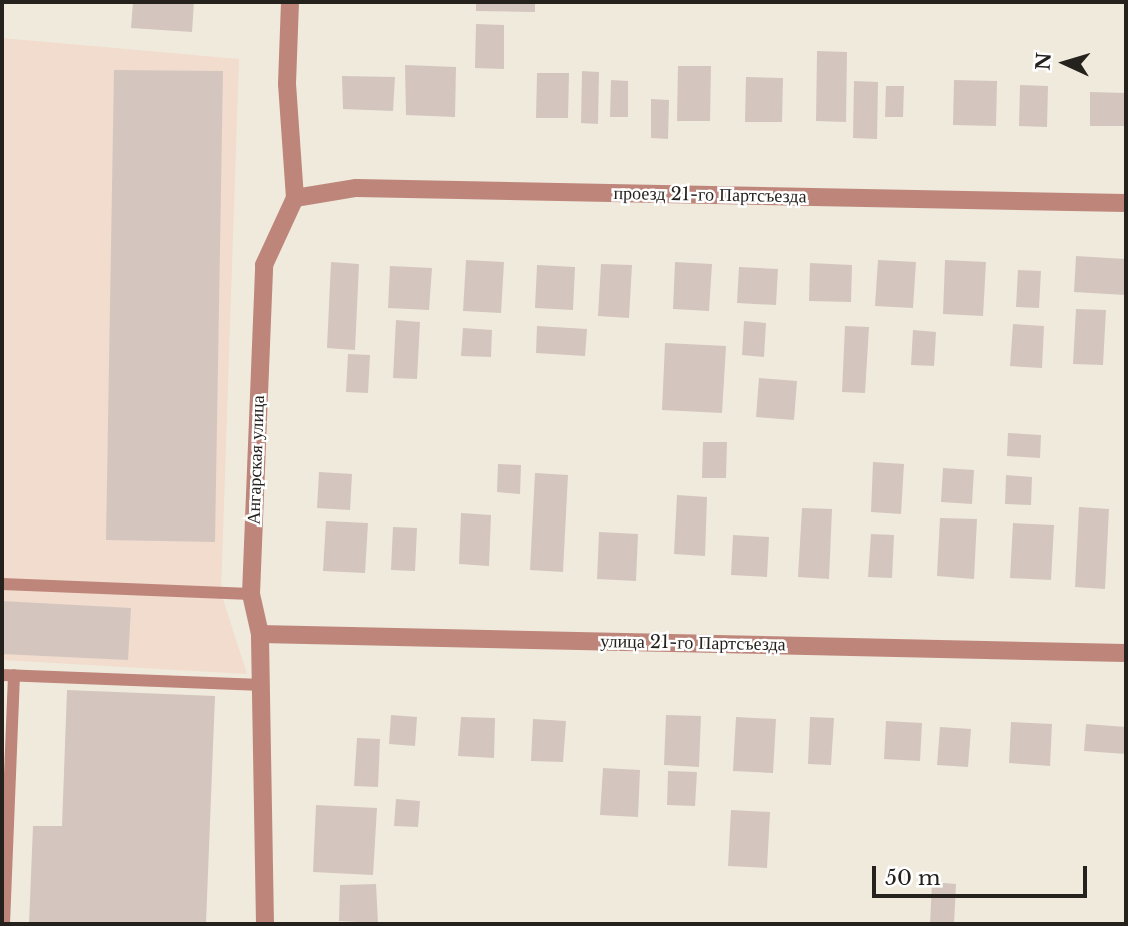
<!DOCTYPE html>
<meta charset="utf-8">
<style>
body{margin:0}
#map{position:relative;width:1128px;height:926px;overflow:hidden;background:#f0eadd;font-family:"Libre Baskerville",serif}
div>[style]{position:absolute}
.commercial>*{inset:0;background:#f1dcce}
.building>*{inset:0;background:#d4c6be}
.lane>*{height:12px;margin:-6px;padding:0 6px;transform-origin:6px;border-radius:6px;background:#be867b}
.street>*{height:18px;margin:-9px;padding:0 9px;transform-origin:9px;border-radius:9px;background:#be867b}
span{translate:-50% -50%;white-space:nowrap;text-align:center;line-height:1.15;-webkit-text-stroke:5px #fff;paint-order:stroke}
.street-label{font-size:18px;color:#25221e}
.frame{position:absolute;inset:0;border:4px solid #25221e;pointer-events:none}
.north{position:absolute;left:1030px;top:28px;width:70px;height:70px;-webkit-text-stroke:5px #fff;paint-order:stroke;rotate:274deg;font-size:19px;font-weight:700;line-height:28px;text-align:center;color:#25221e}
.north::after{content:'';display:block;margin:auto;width:24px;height:32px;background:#25221e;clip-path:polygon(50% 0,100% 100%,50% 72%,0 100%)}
.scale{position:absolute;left:872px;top:866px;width:215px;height:32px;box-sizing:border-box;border:4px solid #25221e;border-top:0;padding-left:9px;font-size:21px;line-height:24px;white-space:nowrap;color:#25221e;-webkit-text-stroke:5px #fff;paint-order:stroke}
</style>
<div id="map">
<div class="commercial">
<div style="clip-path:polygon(2px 38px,239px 59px,221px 593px,247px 674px,2px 660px)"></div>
</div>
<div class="building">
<div style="clip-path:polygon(133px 2px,194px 2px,192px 32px,131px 28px)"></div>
<div style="clip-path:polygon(476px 2px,535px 2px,535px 12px,476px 11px)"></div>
<div style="clip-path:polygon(476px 24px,504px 25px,504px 69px,475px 68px)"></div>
<div style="clip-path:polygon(817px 51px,847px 52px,846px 122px,816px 121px)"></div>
<div style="clip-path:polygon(405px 65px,456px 67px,455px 117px,406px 115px)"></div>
<div style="clip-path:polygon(678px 66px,711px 66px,710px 121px,677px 121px)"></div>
<div style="clip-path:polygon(114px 70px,223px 71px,215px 542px,106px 540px)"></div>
<div style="clip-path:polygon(582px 71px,599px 72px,598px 124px,581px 123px)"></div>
<div style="clip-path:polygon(537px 73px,569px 73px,568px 118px,536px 118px)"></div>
<div style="clip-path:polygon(342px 76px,395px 77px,393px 111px,343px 109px)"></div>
<div style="clip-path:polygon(746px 77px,783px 78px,782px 122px,745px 122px)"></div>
<div style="clip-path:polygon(611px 80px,628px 81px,628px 117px,610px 117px)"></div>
<div style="clip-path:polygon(954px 80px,997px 81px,996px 126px,953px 125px)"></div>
<div style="clip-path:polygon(854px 81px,878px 82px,877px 139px,853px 138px)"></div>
<div style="clip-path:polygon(1020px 85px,1048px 86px,1047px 127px,1019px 126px)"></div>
<div style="clip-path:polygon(886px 86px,904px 86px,903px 117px,885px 117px)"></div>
<div style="clip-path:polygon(1090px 92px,1126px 93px,1126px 126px,1090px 126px)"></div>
<div style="clip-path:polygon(651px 99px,669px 100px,668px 139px,651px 138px)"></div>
<div style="clip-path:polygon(1076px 256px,1126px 259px,1125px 295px,1074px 292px)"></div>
<div style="clip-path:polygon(466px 260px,504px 262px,501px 313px,463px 311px)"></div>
<div style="clip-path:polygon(878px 260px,916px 262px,913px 308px,875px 306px)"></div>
<div style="clip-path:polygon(945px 260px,986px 262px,983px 316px,943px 314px)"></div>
<div style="clip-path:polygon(331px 262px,359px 264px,355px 350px,327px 348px)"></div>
<div style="clip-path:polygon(675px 262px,712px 264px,709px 311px,673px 309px)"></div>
<div style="clip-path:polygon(810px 263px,852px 265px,851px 302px,809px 301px)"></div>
<div style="clip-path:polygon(601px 264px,632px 265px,629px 318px,598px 316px)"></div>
<div style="clip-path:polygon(537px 265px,575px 267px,573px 310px,535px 308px)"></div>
<div style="clip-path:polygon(390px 266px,432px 268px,429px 310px,388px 308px)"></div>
<div style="clip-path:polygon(739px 267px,778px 269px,776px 305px,737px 303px)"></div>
<div style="clip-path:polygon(1018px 270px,1041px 271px,1039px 308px,1016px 307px)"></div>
<div style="clip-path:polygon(1076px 309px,1106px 310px,1103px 365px,1073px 364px)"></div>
<div style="clip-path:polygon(396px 320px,420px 322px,417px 379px,393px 378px)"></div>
<div style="clip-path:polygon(744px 321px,766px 323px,764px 357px,742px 355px)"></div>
<div style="clip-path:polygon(1013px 324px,1044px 326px,1042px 368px,1010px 366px)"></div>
<div style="clip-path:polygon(537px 326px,587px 329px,585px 356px,536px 353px)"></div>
<div style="clip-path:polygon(845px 326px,869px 327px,865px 393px,842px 392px)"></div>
<div style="clip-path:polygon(463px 328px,492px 330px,491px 357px,461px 356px)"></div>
<div style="clip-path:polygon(913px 330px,936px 332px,934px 366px,911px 365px)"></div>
<div style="clip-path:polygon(665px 343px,726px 346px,722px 413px,662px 410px)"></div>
<div style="clip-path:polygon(348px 354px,370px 355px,368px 393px,346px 392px)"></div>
<div style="clip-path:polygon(759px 378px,797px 381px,794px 420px,756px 417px)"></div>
<div style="clip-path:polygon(1008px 433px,1041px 435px,1040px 458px,1007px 456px)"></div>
<div style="clip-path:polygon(703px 442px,727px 442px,726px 478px,702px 478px)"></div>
<div style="clip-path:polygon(873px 462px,904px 464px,901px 514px,871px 512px)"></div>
<div style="clip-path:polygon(498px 464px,521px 465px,520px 494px,497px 492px)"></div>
<div style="clip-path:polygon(943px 468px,974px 470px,972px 504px,941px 502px)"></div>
<div style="clip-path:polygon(319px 472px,352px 474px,350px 510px,317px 508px)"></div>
<div style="clip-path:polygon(535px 473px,568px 475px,563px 572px,530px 570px)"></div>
<div style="clip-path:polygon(1006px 475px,1032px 477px,1031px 505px,1005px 504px)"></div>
<div style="clip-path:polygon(677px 495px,707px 497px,705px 556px,674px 554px)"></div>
<div style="clip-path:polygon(1079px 507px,1109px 509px,1105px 589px,1075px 587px)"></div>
<div style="clip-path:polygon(802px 508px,832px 509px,829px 579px,798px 577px)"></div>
<div style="clip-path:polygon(461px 513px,491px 515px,489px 566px,459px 564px)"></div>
<div style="clip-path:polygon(940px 518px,977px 519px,974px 579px,937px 576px)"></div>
<div style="clip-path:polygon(326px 521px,368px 523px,365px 573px,323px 571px)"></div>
<div style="clip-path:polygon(1013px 523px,1054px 525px,1051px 580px,1010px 578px)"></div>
<div style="clip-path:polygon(393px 527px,417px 528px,415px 571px,391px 570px)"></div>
<div style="clip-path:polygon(599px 532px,638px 534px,636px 581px,597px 579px)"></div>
<div style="clip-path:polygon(871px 534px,894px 535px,892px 578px,868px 577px)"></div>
<div style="clip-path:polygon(733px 535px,769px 537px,767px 577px,731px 575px)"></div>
<div style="clip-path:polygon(2px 601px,131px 608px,128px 660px,2px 654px)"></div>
<div style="clip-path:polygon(67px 690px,215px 696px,206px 924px,29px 924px,33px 826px,62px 826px)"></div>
<div style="clip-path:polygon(391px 715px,417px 717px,415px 746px,389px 744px)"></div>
<div style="clip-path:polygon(666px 715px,701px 716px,699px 767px,664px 765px)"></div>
<div style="clip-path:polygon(461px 717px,495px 718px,494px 758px,458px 756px)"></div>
<div style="clip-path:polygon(736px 717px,776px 719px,773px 773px,733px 771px)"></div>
<div style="clip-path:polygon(810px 717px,834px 718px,831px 765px,808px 764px)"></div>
<div style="clip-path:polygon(533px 719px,566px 721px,563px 762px,531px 761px)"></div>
<div style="clip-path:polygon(886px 721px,922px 723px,920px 761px,884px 759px)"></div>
<div style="clip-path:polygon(1011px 722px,1052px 724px,1050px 766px,1009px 763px)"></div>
<div style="clip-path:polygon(1086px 724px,1126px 727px,1126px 754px,1084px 751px)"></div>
<div style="clip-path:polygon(940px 727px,971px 729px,968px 767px,937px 765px)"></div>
<div style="clip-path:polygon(357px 738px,380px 739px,378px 787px,354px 786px)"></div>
<div style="clip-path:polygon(603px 768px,640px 770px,638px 817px,600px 815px)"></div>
<div style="clip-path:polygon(668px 771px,697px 772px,695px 806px,667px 805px)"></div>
<div style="clip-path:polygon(396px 799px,420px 801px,418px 827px,394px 826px)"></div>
<div style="clip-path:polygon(316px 805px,377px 808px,373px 875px,313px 872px)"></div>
<div style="clip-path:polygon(731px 810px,770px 812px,767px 868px,728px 866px)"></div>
<div style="clip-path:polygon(932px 882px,956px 884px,954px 924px,930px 924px)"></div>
<div style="clip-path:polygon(376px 884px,378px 923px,339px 921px,340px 885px)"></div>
</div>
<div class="lane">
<div style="left:2px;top:584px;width:249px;rotate:2.3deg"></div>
<div style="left:2px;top:675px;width:260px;rotate:2.2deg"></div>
<div style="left:4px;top:924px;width:249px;rotate:-87.7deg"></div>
</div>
<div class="street">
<div style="left:295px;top:198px;width:62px;rotate:-9.3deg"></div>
<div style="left:356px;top:188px;width:770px;rotate:1.12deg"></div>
<div style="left:260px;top:634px;width:866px;rotate:1.26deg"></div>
<div style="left:265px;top:924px;width:290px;rotate:-91deg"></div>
<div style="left:260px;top:634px;width:41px;rotate:-102.7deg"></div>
<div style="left:251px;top:594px;width:329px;rotate:-87.7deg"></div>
<div style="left:264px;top:265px;width:74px;rotate:-65.2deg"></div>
<div style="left:295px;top:198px;width:114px;rotate:-94deg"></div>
<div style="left:287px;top:84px;width:82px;rotate:-87.9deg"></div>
</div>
<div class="street-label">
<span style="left:710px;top:195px;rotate:1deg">проезд 21-го Партсъезда</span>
<span style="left:256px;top:460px;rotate:-88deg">Ангарская улица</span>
<span style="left:693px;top:643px;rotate:1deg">улица 21-го Партсъезда</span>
</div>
<div class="frame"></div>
<div class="north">N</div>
<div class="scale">50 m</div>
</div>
